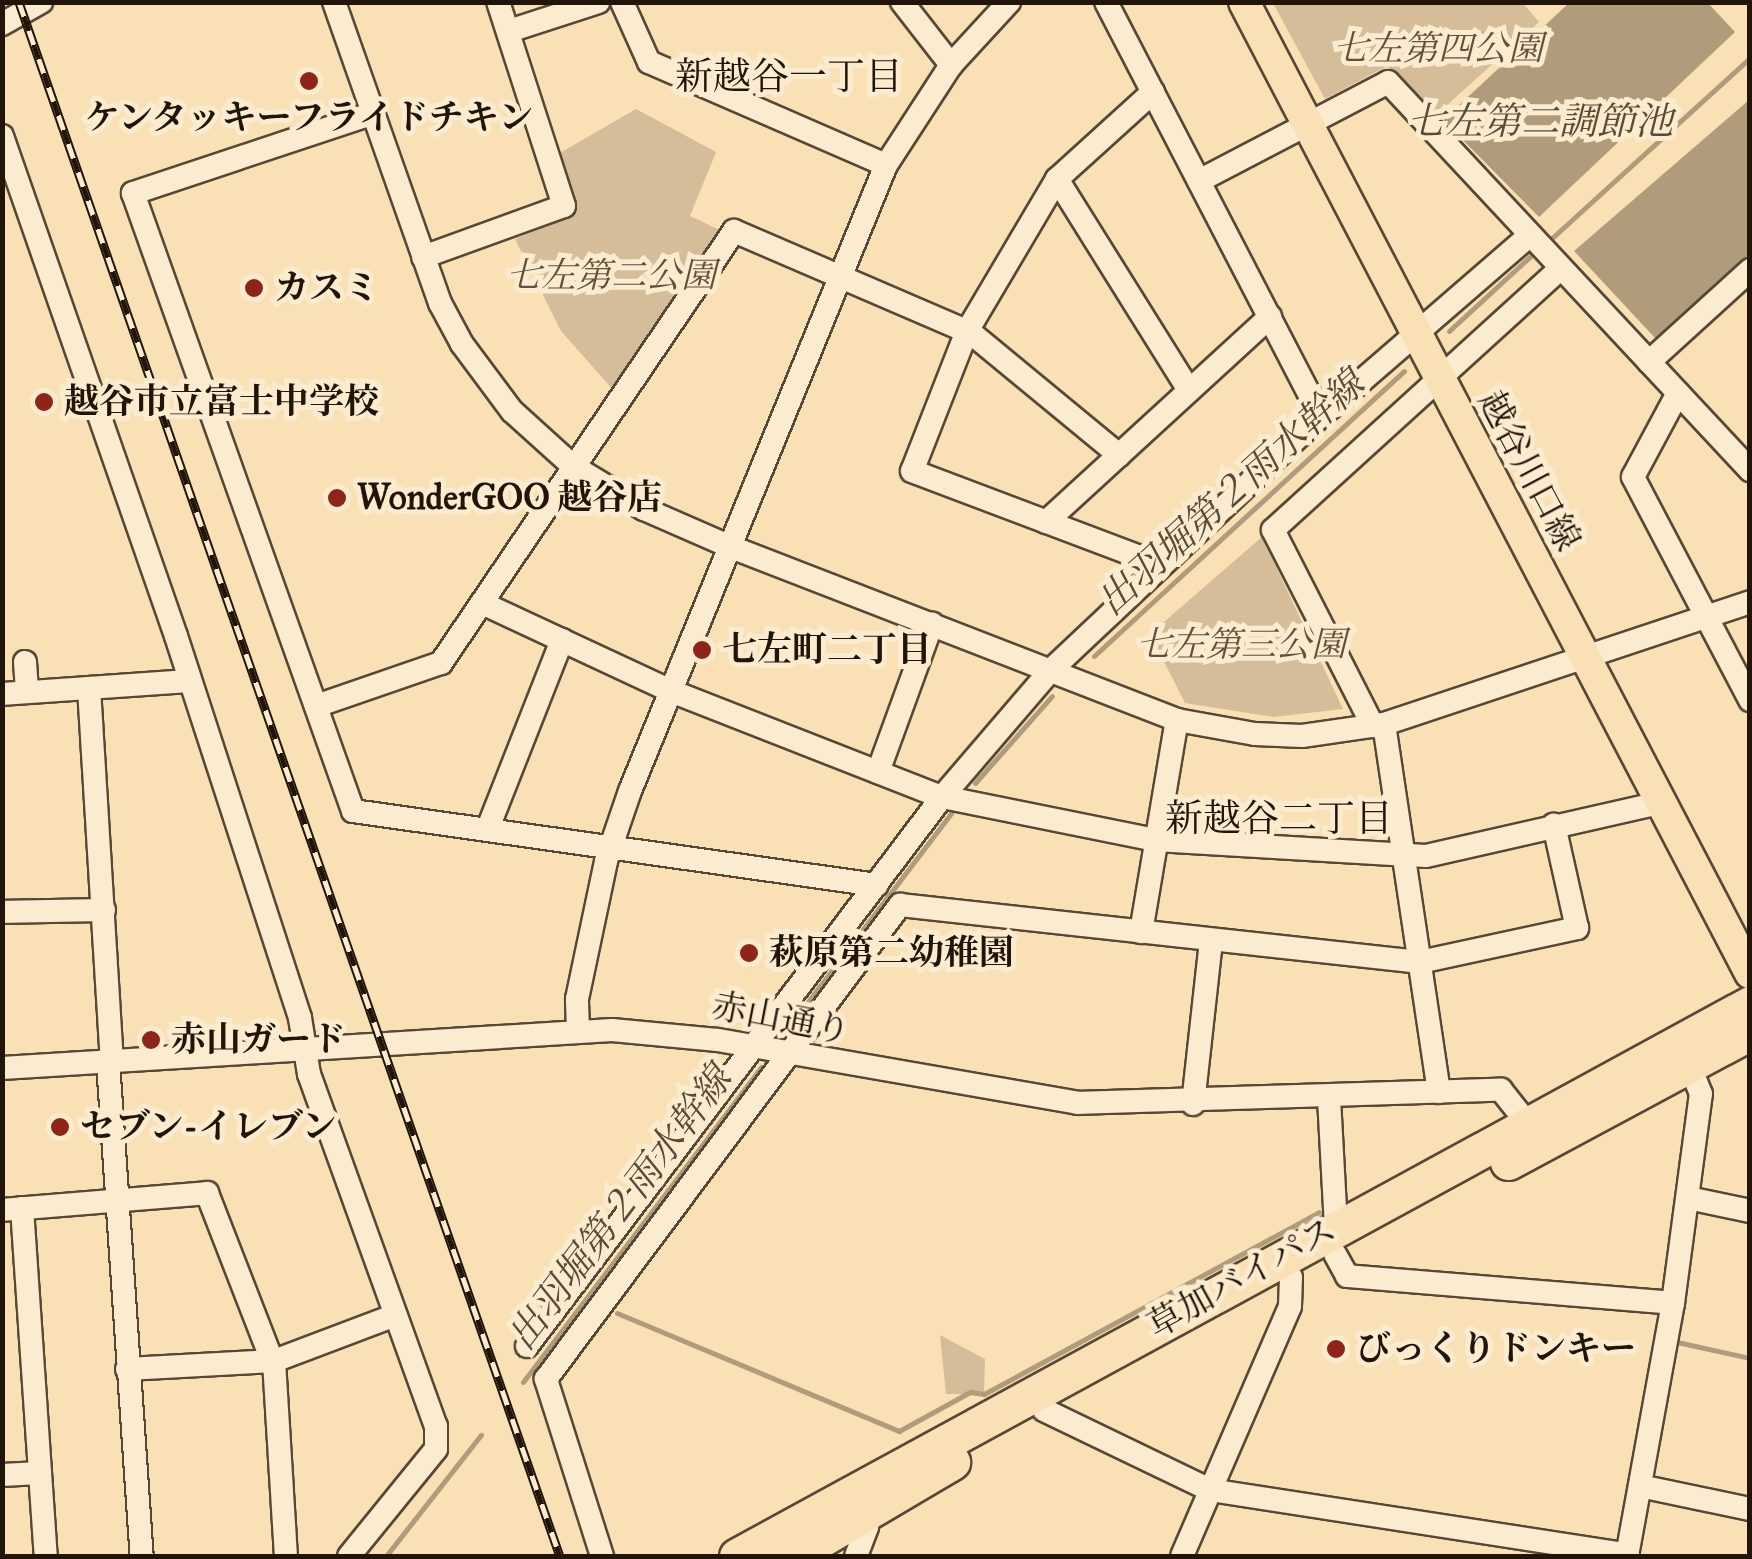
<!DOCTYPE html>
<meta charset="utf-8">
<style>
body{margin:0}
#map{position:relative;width:1752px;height:1559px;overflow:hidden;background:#f9e0b5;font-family:"IM FELL Great Primer","Noto Serif JP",serif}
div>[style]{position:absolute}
.green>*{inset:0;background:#d4bd98}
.water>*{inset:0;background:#b09b7b}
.stream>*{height:5px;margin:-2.5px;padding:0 2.5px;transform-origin:2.5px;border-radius:2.5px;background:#b09b7b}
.roads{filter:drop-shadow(2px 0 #574835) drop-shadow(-2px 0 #574835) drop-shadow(0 2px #574835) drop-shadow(0 -2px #574835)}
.minor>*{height:22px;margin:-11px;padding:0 11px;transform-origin:11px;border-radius:11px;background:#fbebcf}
.major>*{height:30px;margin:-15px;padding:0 15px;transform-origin:15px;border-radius:15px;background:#f9e0b5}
.highway>*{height:35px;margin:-17.5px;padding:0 17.5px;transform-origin:17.5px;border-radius:17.5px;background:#f9e0b5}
.rail>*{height:9px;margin-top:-4.5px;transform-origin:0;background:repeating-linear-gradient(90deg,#fbebcf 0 15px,#21150a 0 30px);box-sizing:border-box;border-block:2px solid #21150a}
.dots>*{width:28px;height:28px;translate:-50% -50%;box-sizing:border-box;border:5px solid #fbebcf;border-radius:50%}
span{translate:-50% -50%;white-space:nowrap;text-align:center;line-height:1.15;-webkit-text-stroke:10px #fbebcf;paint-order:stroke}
.park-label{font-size:35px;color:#60503c;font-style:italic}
.poi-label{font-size:35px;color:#21150a;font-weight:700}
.left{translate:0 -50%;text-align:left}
.street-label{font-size:35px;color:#21150a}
.neighbourhood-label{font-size:38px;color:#21150a}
.water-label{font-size:38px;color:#5a4b37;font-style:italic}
.frame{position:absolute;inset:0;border:5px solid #21150a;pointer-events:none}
</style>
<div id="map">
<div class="green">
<div style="clip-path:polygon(1273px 3px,1523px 3px,1539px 22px,1436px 115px,1387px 66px,1325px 99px)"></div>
<div style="clip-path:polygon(636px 109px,716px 152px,690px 216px,726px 233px,615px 392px,561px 331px,515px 239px,575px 215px,560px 153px)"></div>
<div style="clip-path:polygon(1262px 537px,1343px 709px,1273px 717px,1185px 703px,1150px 634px)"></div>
<div style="clip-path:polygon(940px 1335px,985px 1359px,984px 1394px,946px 1394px)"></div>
</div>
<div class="water">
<div style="clip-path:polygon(1569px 3px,1708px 3px,1735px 32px,1539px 217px,1443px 120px)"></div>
<div style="clip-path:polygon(1749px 100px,1749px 255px,1656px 339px,1574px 251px)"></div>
</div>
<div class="stream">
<div style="left:1552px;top:238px;width:268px;rotate:-42.3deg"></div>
<div style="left:1449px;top:331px;width:117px;rotate:-42.6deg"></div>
<div style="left:1094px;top:656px;width:421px;rotate:-42.6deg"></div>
<div style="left:975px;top:783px;width:116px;rotate:-48.5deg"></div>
<div style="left:788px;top:1028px;width:270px;rotate:-52.8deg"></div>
<div style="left:617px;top:1313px;width:306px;rotate:22.7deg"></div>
<div style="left:899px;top:1431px;width:81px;rotate:-28.8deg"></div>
<div style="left:970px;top:1392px;width:14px;rotate:8deg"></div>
<div style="left:984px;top:1394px;width:381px;rotate:-28.5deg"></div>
<div style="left:1677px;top:1342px;width:75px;rotate:12.4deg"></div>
<div style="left:523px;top:1382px;width:395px;rotate:-52.9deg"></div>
<div style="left:386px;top:1556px;width:154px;rotate:-51.9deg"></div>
</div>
<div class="roads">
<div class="minor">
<div style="left:334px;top:2px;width:319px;rotate:70.6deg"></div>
<div style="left:440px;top:303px;width:47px;rotate:61.8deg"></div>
<div style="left:462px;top:344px;width:84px;rotate:53.3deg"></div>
<div style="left:512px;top:411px;width:84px;rotate:42.1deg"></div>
<div style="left:574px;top:467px;width:82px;rotate:31deg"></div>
<div style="left:644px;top:509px;width:95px;rotate:23.6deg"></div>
<div style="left:731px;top:547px;width:478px;rotate:21.2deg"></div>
<div style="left:1177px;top:720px;width:79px;rotate:10.2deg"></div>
<div style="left:1255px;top:734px;width:47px;rotate:2.4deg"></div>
<div style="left:1302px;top:736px;width:83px;rotate:-8.3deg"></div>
<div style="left:1384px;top:724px;width:386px;rotate:-18.4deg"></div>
<div style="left:622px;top:2px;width:66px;rotate:65.8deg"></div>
<div style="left:649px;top:62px;width:258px;rotate:23.5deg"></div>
<div style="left:902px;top:2px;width:80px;rotate:52.1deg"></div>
<div style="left:1106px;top:2px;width:466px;rotate:62.6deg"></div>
<div style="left:2px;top:24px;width:45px;rotate:-29.4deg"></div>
<div style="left:509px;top:31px;width:94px;rotate:-18deg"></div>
<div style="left:1153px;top:92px;width:130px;rotate:137.8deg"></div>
<div style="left:1057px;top:179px;width:177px;rotate:120.6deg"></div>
<div style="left:967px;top:331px;width:150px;rotate:111.4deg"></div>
<div style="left:912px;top:471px;width:266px;rotate:20.7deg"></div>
<div style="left:371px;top:114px;width:251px;rotate:161.6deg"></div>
<div style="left:133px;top:193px;width:656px;rotate:70.4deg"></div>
<div style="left:353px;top:811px;width:529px;rotate:8.04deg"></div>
<div style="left:2px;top:136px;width:529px;rotate:70.81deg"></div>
<div style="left:176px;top:636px;width:402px;rotate:72deg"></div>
<div style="left:300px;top:1018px;width:57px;rotate:80.9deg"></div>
<div style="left:309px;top:1074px;width:374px;rotate:70.2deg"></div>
<div style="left:436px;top:1426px;width:23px;rotate:90deg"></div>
<div style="left:436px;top:1449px;width:138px;rotate:129.1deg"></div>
<div style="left:1057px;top:179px;width:249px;rotate:58deg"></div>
<div style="left:1199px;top:181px;width:213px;rotate:-27.6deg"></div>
<div style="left:1388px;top:82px;width:531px;rotate:46.99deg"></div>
<div style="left:423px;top:257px;width:150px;rotate:-19.9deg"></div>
<div style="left:564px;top:206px;width:214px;rotate:-107.9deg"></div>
<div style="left:1649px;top:362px;width:137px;rotate:-42.3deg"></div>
<div style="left:1678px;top:393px;width:95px;rotate:118.2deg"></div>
<div style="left:1633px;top:477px;width:252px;rotate:62.3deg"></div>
<div style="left:1046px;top:522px;width:304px;rotate:-42.5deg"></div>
<div style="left:482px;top:603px;width:208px;rotate:25deg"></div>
<div style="left:671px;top:691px;width:291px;rotate:21.4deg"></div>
<div style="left:942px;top:797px;width:218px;rotate:11.4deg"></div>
<div style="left:1156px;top:840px;width:270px;rotate:3.4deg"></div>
<div style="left:1426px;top:856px;width:240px;rotate:-12.8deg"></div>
<div style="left:25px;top:662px;width:30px;rotate:86deg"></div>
<div style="left:89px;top:688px;width:375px;rotate:86.5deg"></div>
<div style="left:2px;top:694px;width:187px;rotate:-4deg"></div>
<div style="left:316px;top:706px;width:132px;rotate:-19deg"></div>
<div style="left:441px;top:663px;width:522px;rotate:-55.85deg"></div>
<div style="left:734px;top:231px;width:258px;rotate:23.3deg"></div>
<div style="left:971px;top:333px;width:192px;rotate:39.5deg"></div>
<div style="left:1384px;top:724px;width:372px;rotate:81.5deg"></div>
<div style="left:1373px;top:726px;width:220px;rotate:-117deg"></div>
<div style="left:1273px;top:530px;width:389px;rotate:-42.3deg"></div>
<div style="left:878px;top:772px;width:158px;rotate:-70deg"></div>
<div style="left:488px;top:828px;width:202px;rotate:-68.5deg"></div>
<div style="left:2px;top:912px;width:102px;rotate:-1.1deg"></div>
<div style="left:1141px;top:932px;width:215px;rotate:-80.4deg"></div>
<div style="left:578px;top:1030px;width:31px;rotate:-92deg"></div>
<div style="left:577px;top:999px;width:141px;rotate:-78.1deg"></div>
<div style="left:606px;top:861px;width:74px;rotate:-71.1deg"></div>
<div style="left:630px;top:791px;width:676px;rotate:-67.76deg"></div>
<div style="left:886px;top:165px;width:119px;rotate:-57deg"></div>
<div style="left:951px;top:65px;width:86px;rotate:-47.4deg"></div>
<div style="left:108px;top:1062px;width:495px;rotate:86.1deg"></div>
<div style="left:2px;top:1068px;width:611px;rotate:-3.56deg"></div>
<div style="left:612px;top:1030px;width:106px;rotate:5.4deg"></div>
<div style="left:718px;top:1040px;width:365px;rotate:9.9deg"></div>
<div style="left:1078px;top:1103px;width:423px;rotate:-1.8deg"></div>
<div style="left:1501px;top:1090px;width:43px;rotate:51.5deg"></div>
<div style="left:1329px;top:1098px;width:129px;rotate:86.9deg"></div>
<div style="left:1193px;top:1104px;width:164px;rotate:-83.7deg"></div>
<div style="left:1688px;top:1198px;width:63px;rotate:11.8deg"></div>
<div style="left:22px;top:1208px;width:349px;rotate:86.1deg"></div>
<div style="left:2px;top:1210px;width:206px;rotate:-4.7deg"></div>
<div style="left:207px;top:1193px;width:180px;rotate:68.8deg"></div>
<div style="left:1335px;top:1254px;width:25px;rotate:61deg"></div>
<div style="left:1347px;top:1276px;width:327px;rotate:4.7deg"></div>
<div style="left:527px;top:1346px;width:688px;rotate:-52.91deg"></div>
<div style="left:942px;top:797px;width:167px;rotate:-49.4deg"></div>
<div style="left:1051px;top:670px;width:371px;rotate:-43.3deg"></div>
<div style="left:1321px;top:416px;width:276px;rotate:-40.9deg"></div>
<div style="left:274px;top:1361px;width:195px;rotate:86.5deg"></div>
<div style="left:127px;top:1369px;width:147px;rotate:-3.1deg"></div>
<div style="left:274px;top:1361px;width:130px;rotate:-20.7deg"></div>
<div style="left:1044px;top:1410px;width:184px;rotate:25.7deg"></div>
<div style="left:1210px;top:1490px;width:423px;rotate:8.8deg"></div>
<div style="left:2px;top:1475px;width:38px;rotate:-3deg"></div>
<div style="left:1640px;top:1486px;width:112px;rotate:11.8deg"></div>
<div style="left:602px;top:1556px;width:186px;rotate:-107.6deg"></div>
<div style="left:546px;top:1379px;width:592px;rotate:-53.25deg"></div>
<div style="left:900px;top:905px;width:523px;rotate:6.26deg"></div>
<div style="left:1420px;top:962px;width:161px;rotate:-12.2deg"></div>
<div style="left:1577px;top:928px;width:106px;rotate:-102.6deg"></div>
<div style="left:856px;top:1556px;width:31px;rotate:-69deg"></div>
<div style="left:867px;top:1527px;width:15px;rotate:-106deg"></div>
<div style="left:1182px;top:1556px;width:272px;rotate:-66.6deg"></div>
<div style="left:1290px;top:1306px;width:29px;rotate:-88deg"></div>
<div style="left:1627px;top:1556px;width:257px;rotate:-79.7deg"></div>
<div style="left:1673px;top:1303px;width:211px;rotate:-82.4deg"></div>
<div style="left:1701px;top:1094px;width:43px;rotate:-111.8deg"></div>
</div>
<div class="major">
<div style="left:1244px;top:2px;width:1095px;rotate:62.48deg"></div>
</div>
<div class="highway">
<div style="left:1508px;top:1162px;width:275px;rotate:-28.2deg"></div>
<div style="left:737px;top:1556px;width:1154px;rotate:-28.59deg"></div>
<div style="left:793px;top:1556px;width:185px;rotate:-30.6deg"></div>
</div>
</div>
<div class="rail">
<div style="left:19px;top:2px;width:1645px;rotate:70.81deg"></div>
</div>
<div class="dots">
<div style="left:309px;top:81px;background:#8f2418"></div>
<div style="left:254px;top:288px;background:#8f2418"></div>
<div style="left:44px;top:402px;background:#8f2418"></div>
<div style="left:337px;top:498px;background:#8f2418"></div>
<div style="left:702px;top:650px;background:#8f2418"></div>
<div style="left:749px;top:953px;background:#8f2418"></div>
<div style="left:151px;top:1040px;background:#8f2418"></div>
<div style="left:60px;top:1127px;background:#8f2418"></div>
<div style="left:1336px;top:1349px;background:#8f2418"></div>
</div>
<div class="park-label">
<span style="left:1438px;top:49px">七左第四公園</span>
<span style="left:611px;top:276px">七左第二公園</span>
<span style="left:1241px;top:645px">七左第三公園</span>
</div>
<div class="poi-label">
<span style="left:309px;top:118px">ケンタッキーフライドチキン</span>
<span class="left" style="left:274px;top:288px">カスミ</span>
<span class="left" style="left:64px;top:402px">越谷市立富士中学校</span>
<span class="left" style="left:357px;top:498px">WonderGOO 越谷店</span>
<span class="left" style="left:722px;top:650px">七左町二丁目</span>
<span class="left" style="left:769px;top:953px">萩原第二幼稚園</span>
<span class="left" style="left:171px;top:1040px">赤山ガード</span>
<span class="left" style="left:80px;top:1127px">セブン-イレブン</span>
<span class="left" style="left:1356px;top:1349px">びっくりドンキー</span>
</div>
<div class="street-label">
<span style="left:1529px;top:471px;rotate:62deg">越谷川口線</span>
<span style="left:781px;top:1019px;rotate:11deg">赤山通り</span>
<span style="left:1242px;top:1278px;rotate:-29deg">草加バイパス</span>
</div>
<div class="neighbourhood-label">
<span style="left:789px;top:77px">新越谷一丁目</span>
<span style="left:1279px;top:819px">新越谷二丁目</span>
</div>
<div class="water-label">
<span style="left:1540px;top:122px">七左第二調節池</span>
<span style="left:1231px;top:493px;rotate:-42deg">出羽堀第２雨水幹線</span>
<span style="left:620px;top:1208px;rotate:-53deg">出羽堀第２雨水幹線</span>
</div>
<div class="frame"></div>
</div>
